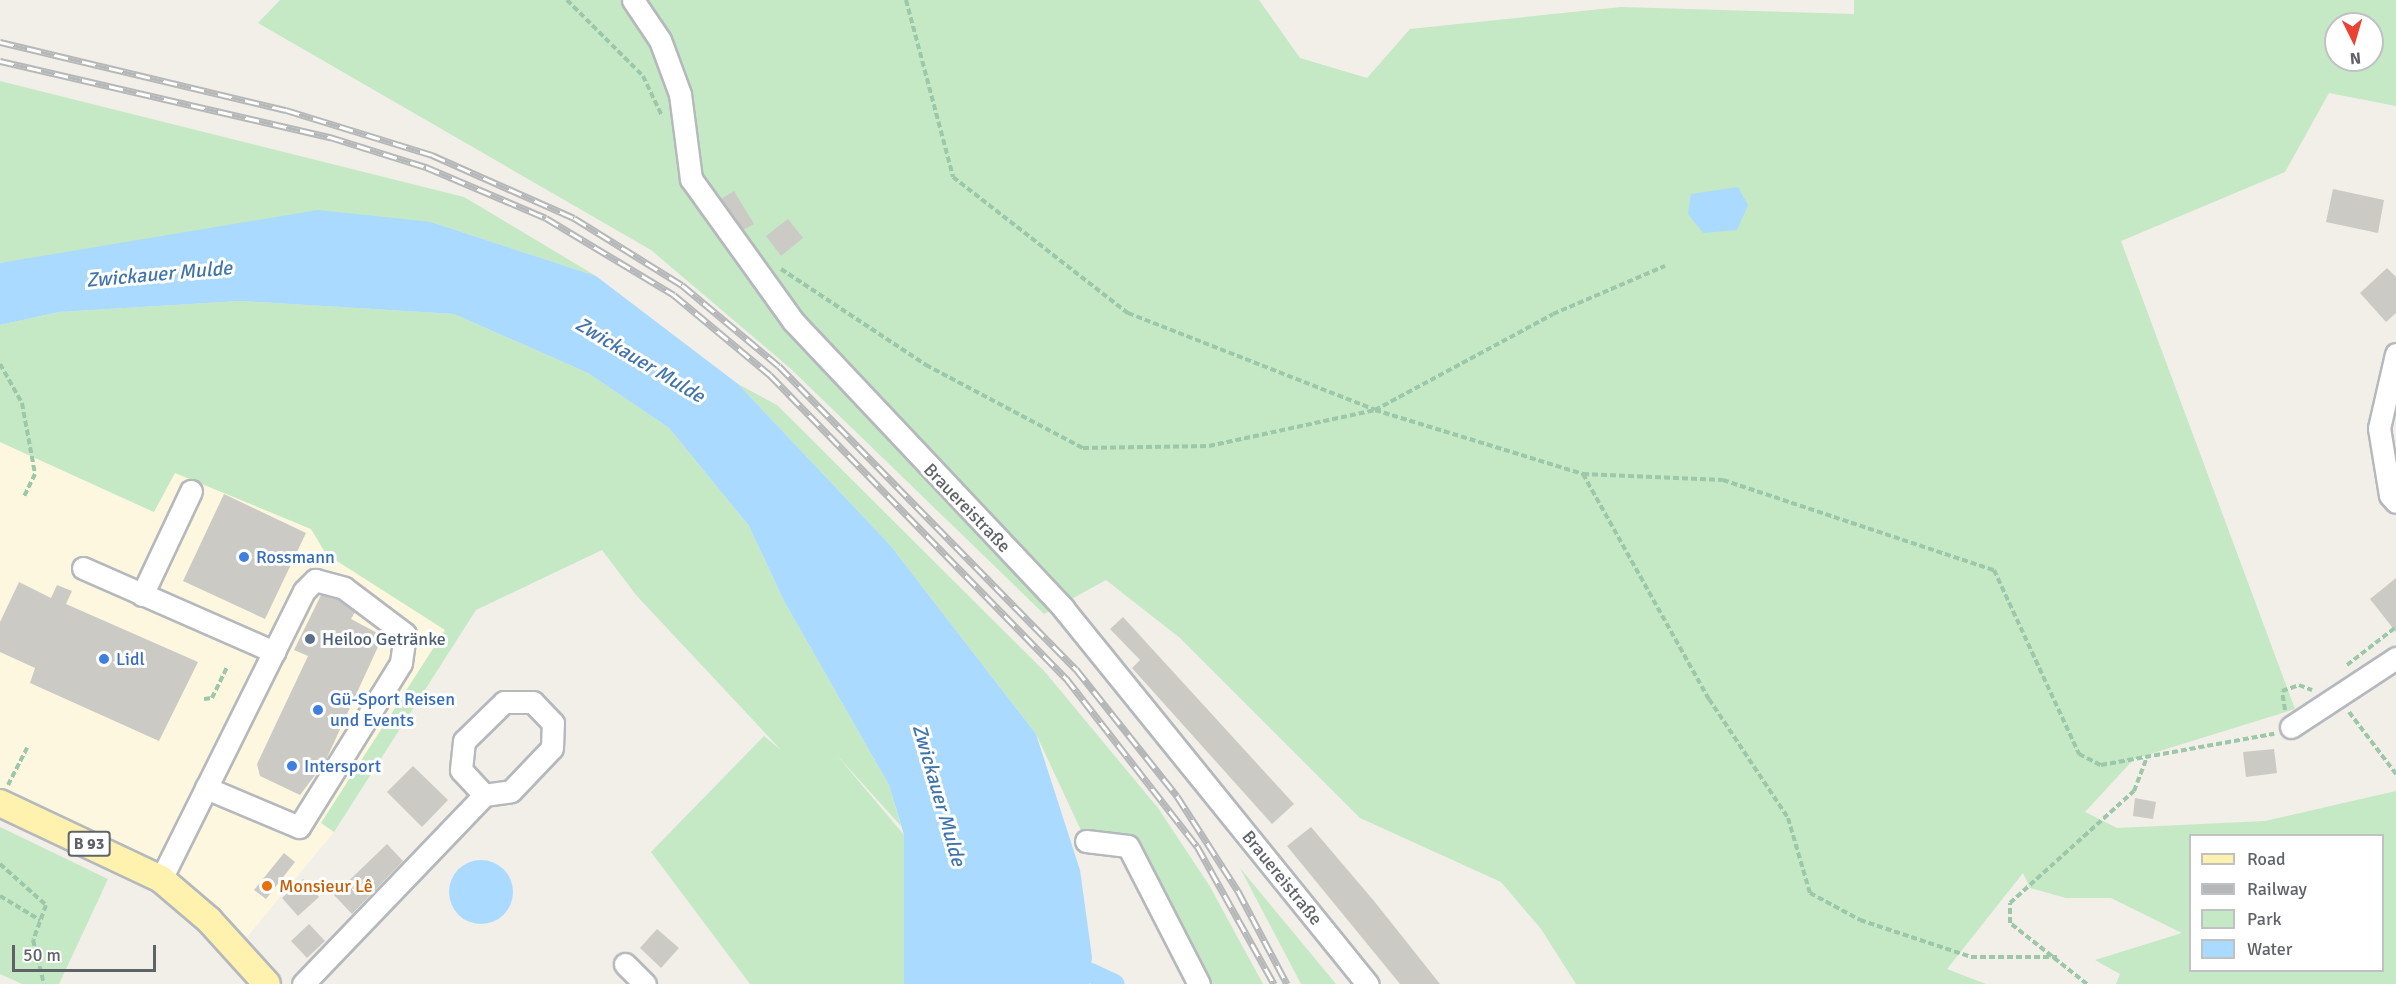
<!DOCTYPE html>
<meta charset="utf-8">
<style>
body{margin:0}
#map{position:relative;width:2396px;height:984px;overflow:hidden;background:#f1efe8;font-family:Signika,sans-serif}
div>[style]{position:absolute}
.commercial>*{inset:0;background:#fef7e0}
.green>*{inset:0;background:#c5e8c5}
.water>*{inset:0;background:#aadaff}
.round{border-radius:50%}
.canal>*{height:20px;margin:-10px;padding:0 10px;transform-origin:10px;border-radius:10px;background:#aadaff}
.building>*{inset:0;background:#cccac5}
.path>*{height:4px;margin-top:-2px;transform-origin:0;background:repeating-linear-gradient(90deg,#9cc7a9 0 6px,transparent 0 9px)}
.roads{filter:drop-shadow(2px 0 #b5b8bc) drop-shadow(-2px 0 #b5b8bc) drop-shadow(0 2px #b5b8bc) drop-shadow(0 -2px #b5b8bc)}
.minor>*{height:21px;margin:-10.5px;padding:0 10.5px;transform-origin:10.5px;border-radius:10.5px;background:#fff}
.major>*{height:26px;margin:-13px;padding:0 13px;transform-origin:13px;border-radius:13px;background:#fff2af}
.rail>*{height:7px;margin-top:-3.5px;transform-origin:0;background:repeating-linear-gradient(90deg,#fff 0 14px,#b6b7b8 0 28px);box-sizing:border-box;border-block:2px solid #b6b7b8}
.dots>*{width:16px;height:16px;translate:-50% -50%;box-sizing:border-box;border:3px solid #fff;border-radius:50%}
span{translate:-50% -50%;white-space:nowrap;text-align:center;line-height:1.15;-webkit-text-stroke:6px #fff;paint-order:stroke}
.shield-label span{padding:2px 4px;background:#fff;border:2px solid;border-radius:4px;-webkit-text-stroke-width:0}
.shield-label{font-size:16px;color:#5f6368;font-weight:700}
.street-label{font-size:18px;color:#5f6368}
.shop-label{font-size:18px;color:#366cbe}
.left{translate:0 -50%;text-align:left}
.service-label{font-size:18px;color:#4e5e75}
.food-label{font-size:18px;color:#c56008}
.water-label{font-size:20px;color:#4174aa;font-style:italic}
.legend{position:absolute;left:2189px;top:834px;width:195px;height:138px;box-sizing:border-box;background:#fff;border:2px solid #bfc1c3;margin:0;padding:8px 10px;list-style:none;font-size:18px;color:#5f6368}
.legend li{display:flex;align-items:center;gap:12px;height:30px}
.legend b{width:30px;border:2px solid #bfc1c3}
.north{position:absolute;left:2324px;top:12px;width:60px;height:60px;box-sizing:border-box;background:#fff;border:2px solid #bfc1c3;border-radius:50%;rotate:175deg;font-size:16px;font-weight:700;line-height:24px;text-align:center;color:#5f6368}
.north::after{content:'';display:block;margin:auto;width:21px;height:27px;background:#ea4335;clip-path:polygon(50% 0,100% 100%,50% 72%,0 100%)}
.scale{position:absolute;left:12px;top:945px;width:144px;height:27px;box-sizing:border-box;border:3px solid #5f6368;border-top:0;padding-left:8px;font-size:18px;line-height:21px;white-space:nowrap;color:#5f6368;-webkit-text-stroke:4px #fff;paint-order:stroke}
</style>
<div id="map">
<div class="commercial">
<div style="clip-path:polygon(0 442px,153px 512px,174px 472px,311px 529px,326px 554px,445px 630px,321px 823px,334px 832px,247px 937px,163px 867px,0 788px)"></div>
</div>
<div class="green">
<div style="clip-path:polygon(evenodd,280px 0,1259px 0,1300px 58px,1367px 78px,1410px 29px,1621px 7px,1854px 14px,1854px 0,2396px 0,2396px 106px,2329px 93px,2285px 172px,2121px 241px,2295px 709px,2134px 759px,2085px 812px,2117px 828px,2265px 821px,2396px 791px,2396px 984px,2116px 984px,2120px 974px,2095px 960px,2182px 933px,2111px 898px,2066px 898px,2030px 888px,2023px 873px,1947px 969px,1986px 984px,1576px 984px,1541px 929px,1501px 882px,1360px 818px,1180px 638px,1106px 580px,1044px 614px,791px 369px,651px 250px,258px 23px,280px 0,2336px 24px,2372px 24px,2372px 60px,2336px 60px,2336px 24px,280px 0,2190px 836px,2382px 836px,2382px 970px,2190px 970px,2190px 836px)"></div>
<div style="clip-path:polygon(0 81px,464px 197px,596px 276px,431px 222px,107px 248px,0 263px)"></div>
<div style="clip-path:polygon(240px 301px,454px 314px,588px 373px,669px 428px,749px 526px,784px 601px,889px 785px,901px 826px,835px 753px,904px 835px,904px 984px,750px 984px,651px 852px,764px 736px,781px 750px,636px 595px,602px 550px,476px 610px,334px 832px,321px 823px,445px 630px,326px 554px,311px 529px,175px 473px,154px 512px,0 442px,0 325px,59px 312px)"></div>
<div style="clip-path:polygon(738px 384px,777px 405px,1045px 672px,1158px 808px,1209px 885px,1263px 984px,1199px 984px,1128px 846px,1086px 841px,1036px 734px,890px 545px)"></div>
<div style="clip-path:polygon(0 827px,108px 879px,59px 984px,22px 984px,0 974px)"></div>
<div style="clip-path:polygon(1240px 868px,1336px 984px,1301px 984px)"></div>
</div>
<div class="water">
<div style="clip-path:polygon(1738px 187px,1748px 205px,1737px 230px,1703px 233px,1688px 214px,1691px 194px)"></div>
<div style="clip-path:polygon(318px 210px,431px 222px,596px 276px,738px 384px,890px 545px,1036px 734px,1080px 870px,1092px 957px,1089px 984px,904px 984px,904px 835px,889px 785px,784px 601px,749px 526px,669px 428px,588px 373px,454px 314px,240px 301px,59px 312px,0 325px,0 263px)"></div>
<div class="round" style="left:449px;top:860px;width:64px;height:64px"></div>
</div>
<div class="canal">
<div style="left:1091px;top:973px;width:26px;rotate:25deg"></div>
</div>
<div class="building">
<div style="clip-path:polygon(2333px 189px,2384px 200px,2378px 233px,2326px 222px)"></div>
<div style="clip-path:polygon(734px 191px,754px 224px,743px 230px,721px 199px)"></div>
<div style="clip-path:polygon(788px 219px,803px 238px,781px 256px,766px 236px)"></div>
<div style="clip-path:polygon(2387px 268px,2396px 277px,2396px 313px,2386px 322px,2360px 293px)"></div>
<div style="clip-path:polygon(224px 494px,306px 533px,265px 619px,183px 581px)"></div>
<div style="clip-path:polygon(2396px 578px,2396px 632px,2370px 599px)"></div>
<div style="clip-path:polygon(19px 582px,51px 598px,57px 585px,72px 591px,66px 604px,198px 662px,159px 741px,30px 683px,35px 668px,0 652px,0 622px)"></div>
<div style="clip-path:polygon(321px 595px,338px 600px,355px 612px,351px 619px,383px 636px,325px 762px,300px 795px,260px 776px,257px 764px,308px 656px,294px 650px)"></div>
<div style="clip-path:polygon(1123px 617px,1294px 804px,1272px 824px,1132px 668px,1140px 660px,1110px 629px)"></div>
<div style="clip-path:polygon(2274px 749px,2277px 773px,2246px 777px,2243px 752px)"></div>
<div style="clip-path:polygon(413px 766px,448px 800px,422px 827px,387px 792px)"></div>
<div style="clip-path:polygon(2135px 798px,2156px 802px,2153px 819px,2133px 816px)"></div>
<div style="clip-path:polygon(1311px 827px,1374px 901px,1440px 984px,1400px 984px,1287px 846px)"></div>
<div style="clip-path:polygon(387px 844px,403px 861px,352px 914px,334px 895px)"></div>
<div style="clip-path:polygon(284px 853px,295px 862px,266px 899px,254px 890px)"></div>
<div style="clip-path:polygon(303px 879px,319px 897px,298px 916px,282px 898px)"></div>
<div style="clip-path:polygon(309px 924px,325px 941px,307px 958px,291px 941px)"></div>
<div style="clip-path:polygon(657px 929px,679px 948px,661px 968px,640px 948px)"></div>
</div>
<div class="path">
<div style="left:567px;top:0;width:107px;rotate:45deg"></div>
<div style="left:643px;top:76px;width:44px;rotate:64.6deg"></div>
<div style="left:906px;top:0;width:183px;rotate:75.1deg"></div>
<div style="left:953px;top:177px;width:222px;rotate:37.9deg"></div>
<div style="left:1128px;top:313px;width:265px;rotate:21.4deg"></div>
<div style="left:1375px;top:410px;width:218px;rotate:17.1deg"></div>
<div style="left:1583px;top:474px;width:140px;rotate:2.5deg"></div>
<div style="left:1723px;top:480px;width:286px;rotate:18.4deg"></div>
<div style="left:1994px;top:570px;width:203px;rotate:65.2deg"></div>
<div style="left:2079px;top:754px;width:25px;rotate:27deg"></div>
<div style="left:2101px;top:765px;width:176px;rotate:-10.2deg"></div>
<div style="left:781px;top:269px;width:174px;rotate:33.5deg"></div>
<div style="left:926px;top:365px;width:178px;rotate:27.9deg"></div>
<div style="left:1083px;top:448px;width:126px;rotate:-0.9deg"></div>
<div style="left:1209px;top:446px;width:170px;rotate:-12.2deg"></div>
<div style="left:1375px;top:410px;width:202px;rotate:-28.3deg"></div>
<div style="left:1553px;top:314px;width:122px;rotate:-23.2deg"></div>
<div style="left:0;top:364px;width:45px;rotate:60.6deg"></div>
<div style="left:22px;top:403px;width:72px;rotate:79.6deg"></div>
<div style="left:35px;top:474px;width:25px;rotate:116deg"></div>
<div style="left:1583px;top:474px;width:258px;rotate:60.8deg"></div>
<div style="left:1709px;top:699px;width:143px;rotate:56.4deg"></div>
<div style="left:1788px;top:818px;width:78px;rotate:73.7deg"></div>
<div style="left:1810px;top:893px;width:57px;rotate:28.4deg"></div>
<div style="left:1860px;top:920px;width:117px;rotate:18.4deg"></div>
<div style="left:1971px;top:957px;width:86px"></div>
<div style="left:2347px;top:665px;width:62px;rotate:-37.8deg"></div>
<div style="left:204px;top:699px;width:8px;rotate:-7deg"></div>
<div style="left:212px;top:698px;width:34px;rotate:-64deg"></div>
<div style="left:2285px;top:710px;width:19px;rotate:-99deg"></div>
<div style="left:2282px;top:691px;width:18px;rotate:-19deg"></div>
<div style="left:2299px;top:685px;width:14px;rotate:21deg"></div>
<div style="left:2349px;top:712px;width:78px;rotate:52.8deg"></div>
<div style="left:8px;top:785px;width:42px;rotate:-62.8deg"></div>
<div style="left:0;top:864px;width:62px;rotate:41.7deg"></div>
<div style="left:46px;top:905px;width:37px;rotate:110deg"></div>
<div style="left:33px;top:940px;width:45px;rotate:76deg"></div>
<div style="left:0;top:896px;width:47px;rotate:31deg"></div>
<div style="left:2087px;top:984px;width:98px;rotate:-141.6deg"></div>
<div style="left:2010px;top:923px;width:20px;rotate:-90deg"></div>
<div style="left:2010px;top:903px;width:167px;rotate:-42.1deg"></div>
<div style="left:2134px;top:791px;width:34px;rotate:-69deg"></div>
</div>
<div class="roads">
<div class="minor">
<div style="left:633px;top:0;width:48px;rotate:56deg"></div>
<div style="left:660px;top:40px;width:58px;rotate:69.7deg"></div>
<div style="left:680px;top:94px;width:86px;rotate:82.6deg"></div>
<div style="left:691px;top:179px;width:175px;rotate:54.3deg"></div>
<div style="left:793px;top:321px;width:394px;rotate:46.7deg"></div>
<div style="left:1063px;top:608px;width:484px;rotate:51deg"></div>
<div style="left:2396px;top:354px;width:76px;rotate:102.9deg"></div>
<div style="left:2379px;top:428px;width:68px;rotate:80.7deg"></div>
<div style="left:2390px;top:495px;width:9px;rotate:49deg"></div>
<div style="left:83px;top:568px;width:209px;rotate:23.7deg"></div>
<div style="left:142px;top:595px;width:115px;rotate:-64.8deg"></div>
<div style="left:2291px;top:727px;width:126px;rotate:-33.3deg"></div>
<div style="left:1086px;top:841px;width:42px;rotate:6.8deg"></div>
<div style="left:1128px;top:846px;width:155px;rotate:62.8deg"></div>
<div style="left:161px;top:879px;width:322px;rotate:-63.6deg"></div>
<div style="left:304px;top:591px;width:16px;rotate:-45deg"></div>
<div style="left:315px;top:580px;width:30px;rotate:15deg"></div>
<div style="left:344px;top:588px;width:76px;rotate:37deg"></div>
<div style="left:405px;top:634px;width:29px;rotate:98deg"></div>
<div style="left:401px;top:663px;width:193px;rotate:121.9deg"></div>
<div style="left:299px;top:827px;width:101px;rotate:-157.2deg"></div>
<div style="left:625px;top:964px;width:28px;rotate:45deg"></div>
<div style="left:303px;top:984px;width:262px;rotate:-46.2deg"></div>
<div style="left:484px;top:795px;width:27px;rotate:-8deg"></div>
<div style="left:511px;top:791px;width:59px;rotate:-46.4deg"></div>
<div style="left:552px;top:748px;width:25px;rotate:-88deg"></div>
<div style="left:553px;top:723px;width:29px;rotate:-134deg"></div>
<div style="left:533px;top:702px;width:29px;rotate:180deg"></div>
<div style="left:504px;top:702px;width:56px;rotate:135.7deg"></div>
<div style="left:464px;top:741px;width:29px;rotate:96deg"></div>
<div style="left:461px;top:770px;width:34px;rotate:47deg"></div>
</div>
<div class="major">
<div style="left:0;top:803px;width:178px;rotate:25.3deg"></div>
<div style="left:161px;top:879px;width:63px;rotate:40.5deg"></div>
<div style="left:209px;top:920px;width:86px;rotate:47.8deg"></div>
</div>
</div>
<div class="rail">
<div style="left:0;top:42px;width:294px;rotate:13.4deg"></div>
<div style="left:286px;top:110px;width:153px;rotate:17.1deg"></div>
<div style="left:432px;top:155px;width:155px;rotate:23.9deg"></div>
<div style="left:574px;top:218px;width:127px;rotate:31.8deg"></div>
<div style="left:682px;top:285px;width:126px;rotate:39.9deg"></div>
<div style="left:779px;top:366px;width:424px;rotate:45.6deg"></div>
<div style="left:1076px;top:669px;width:162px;rotate:51.5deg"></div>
<div style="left:1177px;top:796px;width:113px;rotate:57.3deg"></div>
<div style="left:1238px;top:891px;width:105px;rotate:62.2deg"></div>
<div style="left:0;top:61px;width:339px;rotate:13deg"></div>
<div style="left:330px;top:137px;width:101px;rotate:17.4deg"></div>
<div style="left:426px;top:167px;width:130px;rotate:23deg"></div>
<div style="left:546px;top:218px;width:149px;rotate:31deg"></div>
<div style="left:674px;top:295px;width:125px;rotate:39.8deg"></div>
<div style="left:770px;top:375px;width:424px;rotate:45.7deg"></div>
<div style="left:1066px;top:678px;width:213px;rotate:52.1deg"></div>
<div style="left:1197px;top:846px;width:158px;rotate:60.8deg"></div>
</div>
<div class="dots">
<div style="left:244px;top:557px;background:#3f7fe0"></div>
<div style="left:310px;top:639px;background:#5c6f8a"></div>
<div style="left:104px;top:659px;background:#3f7fe0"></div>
<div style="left:318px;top:710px;background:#3f7fe0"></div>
<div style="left:292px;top:766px;background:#3f7fe0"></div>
<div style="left:267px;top:886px;background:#e8710a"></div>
</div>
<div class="shield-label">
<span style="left:89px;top:844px">B 93</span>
</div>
<div class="street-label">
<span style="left:967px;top:508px;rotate:46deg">Brauereistraße</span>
<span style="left:1282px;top:878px;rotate:51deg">Brauereistraße</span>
</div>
<div class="shop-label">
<span class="left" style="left:256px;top:557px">Rossmann</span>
<span class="left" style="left:116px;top:659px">Lidl</span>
<span class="left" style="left:330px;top:710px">Gü-Sport Reisen<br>und Events</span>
<span class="left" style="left:304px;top:766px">Intersport</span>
</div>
<div class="service-label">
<span class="left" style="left:322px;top:639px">Heiloo Getränke</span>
</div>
<div class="food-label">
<span class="left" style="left:279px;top:886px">Monsieur Lê</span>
</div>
<div class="water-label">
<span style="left:159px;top:274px;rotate:-5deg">Zwickauer Mulde</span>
<span style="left:640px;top:360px;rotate:31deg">Zwickauer Mulde</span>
<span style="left:939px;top:795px;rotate:74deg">Zwickauer Mulde</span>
</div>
<ul class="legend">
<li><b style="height:8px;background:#fff2af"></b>Road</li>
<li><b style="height:8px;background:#b6b7b8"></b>Railway</li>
<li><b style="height:16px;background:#c5e8c5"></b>Park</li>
<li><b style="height:16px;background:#aadaff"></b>Water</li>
</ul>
<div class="north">N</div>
<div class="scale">50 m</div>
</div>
